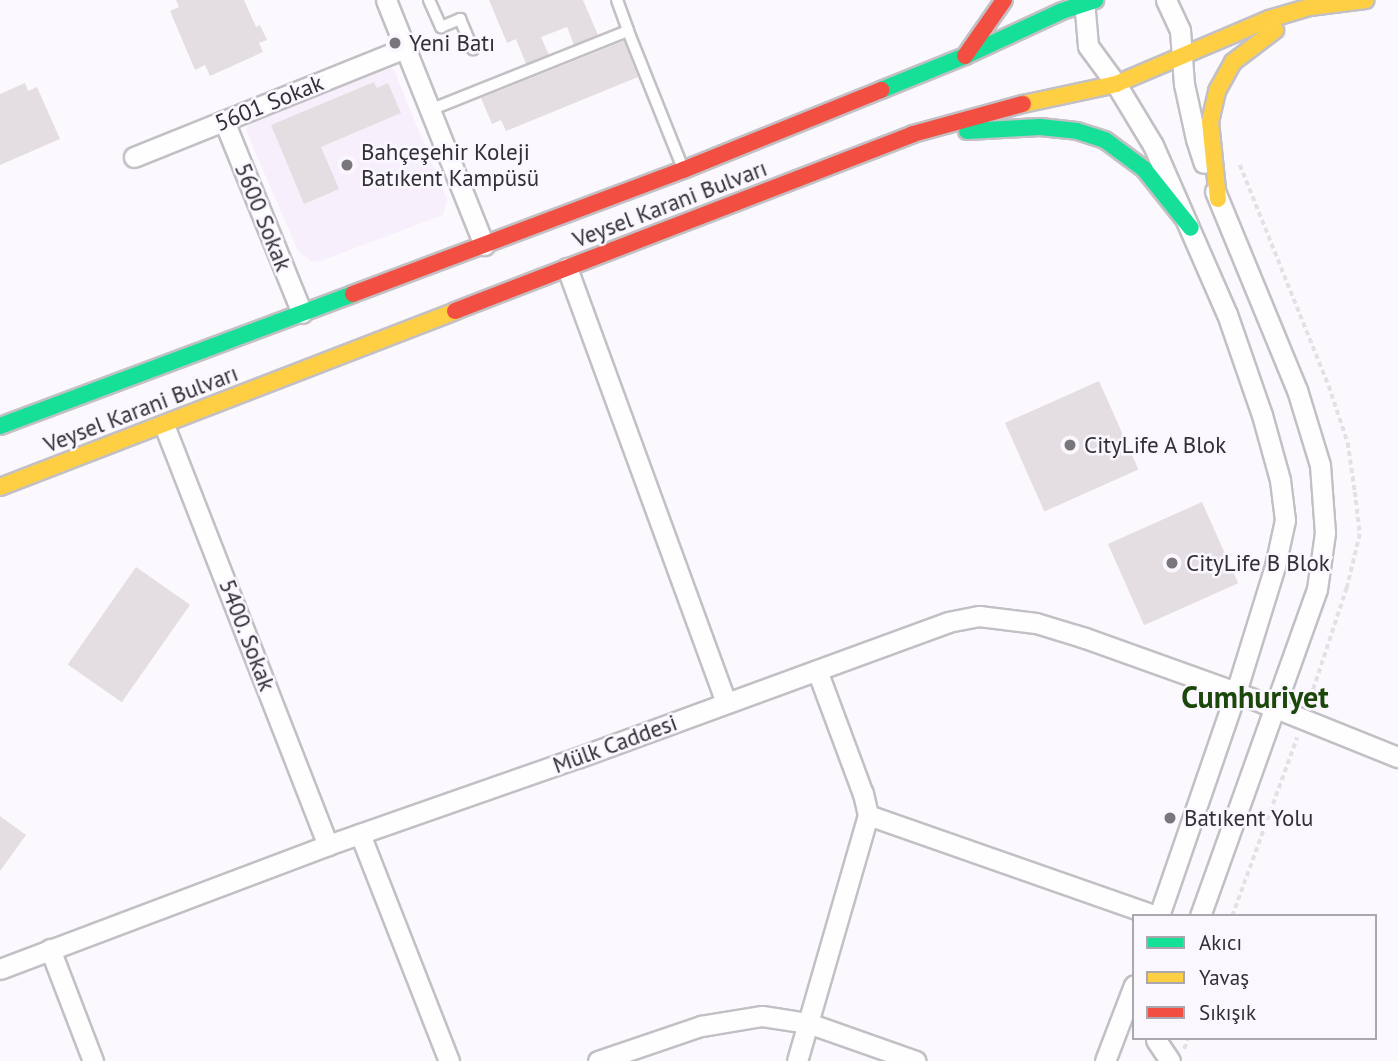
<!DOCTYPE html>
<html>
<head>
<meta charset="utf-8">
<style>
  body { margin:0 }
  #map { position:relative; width:1398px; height:1061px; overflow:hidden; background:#fbf9fd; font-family:"PT Sans",sans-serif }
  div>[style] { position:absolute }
  .built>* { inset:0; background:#f7f0fc }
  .building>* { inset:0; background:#e4dee2; transform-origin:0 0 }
  .path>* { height:3.5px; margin-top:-1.75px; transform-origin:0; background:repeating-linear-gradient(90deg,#e2e1e3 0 5px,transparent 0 8.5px) }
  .roads { filter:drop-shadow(2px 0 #c3c0c5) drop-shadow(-2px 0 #c3c0c5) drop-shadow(0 2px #c3c0c5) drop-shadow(0 -2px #c3c0c5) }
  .lane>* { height:10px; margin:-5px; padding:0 5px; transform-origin:5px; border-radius:5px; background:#fefeff }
  .street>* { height:19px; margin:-9.5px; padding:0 9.5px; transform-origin:9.5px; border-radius:9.5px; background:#fefeff }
  .fast>* { height:16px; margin:-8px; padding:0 8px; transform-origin:8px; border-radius:8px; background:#16e098 }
  .slow>* { height:16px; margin:-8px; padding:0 8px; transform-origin:8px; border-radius:8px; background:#ffcf43 }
  .jam>* { height:16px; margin:-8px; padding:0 8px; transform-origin:8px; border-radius:8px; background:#f24e42 }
  .dots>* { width:19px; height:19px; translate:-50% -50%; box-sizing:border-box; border:4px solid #fbf7ff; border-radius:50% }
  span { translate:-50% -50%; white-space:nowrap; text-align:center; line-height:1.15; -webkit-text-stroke:5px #fbf7ff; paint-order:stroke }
  .poi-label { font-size:23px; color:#332f36 }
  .left { translate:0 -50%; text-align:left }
  .street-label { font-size:23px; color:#332f36 }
  .district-label { font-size:30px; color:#1c470b; font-weight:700 }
  .legend { position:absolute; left:1132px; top:914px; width:245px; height:126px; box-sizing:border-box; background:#fbf7ff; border:2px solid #aba7af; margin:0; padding:9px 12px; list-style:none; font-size:21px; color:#332f36 }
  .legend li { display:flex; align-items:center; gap:14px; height:35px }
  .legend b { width:35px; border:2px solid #aba7af }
</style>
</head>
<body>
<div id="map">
  <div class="built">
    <div style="clip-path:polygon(385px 62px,394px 70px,447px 200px,443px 215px,318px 262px,311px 261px,298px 251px,246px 131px,251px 117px)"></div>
  </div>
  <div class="building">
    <div style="clip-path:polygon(176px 0,244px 0,256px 27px,260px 25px,267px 40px,259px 43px,263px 52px,210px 76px,205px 65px,195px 70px,170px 11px,179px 7px)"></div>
    <div style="clip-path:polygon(489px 0,583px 0,598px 35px,574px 45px,567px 27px,541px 37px,549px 55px,526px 64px,516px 39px,507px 43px)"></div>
    <div style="clip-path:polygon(624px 41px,638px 77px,506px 131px,501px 120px,492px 124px,481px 98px)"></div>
    <div style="clip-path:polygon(374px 82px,377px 88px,388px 83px,401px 113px,321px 147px,339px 189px,304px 204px,271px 125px)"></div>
    <div style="clip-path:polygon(25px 83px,28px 91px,37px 87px,60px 139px,0 165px,0 94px)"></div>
    <div style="left:1099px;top:381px;width:97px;height:103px;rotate:66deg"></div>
    <div style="left:1202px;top:502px;width:89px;height:103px;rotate:66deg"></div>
    <div style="left:136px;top:567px;width:66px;height:119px;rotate:35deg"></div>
    <div style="clip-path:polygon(0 816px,26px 835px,0 871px)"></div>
  </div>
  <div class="path">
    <div style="left:1240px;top:165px;width:238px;rotate:68.1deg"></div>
    <div style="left:1329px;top:386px;width:60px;rotate:71.6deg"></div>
    <div style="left:1348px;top:443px;width:49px;rotate:81.9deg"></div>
    <div style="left:1355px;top:492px;width:42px;rotate:83.2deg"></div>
    <div style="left:1360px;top:534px;width:56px;rotate:103.5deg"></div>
    <div style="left:1347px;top:588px;width:121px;rotate:108.3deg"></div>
    <div style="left:1232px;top:916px;width:190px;rotate:-70deg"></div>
    <div style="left:1184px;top:1049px;width:12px;rotate:-70deg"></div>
  </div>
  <div class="roads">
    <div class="lane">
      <div style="left:429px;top:0;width:30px;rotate:66deg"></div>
      <div style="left:441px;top:27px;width:21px;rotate:-23deg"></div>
      <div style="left:460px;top:19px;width:33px;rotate:67deg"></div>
      <div style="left:617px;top:0;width:33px;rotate:70deg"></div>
      <div style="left:430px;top:110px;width:213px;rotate:-21.8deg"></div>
      <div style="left:628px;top:31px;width:145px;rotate:68.2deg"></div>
    </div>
    <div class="street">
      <div style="left:386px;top:0;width:264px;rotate:68.2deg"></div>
      <div style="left:1084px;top:0;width:46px;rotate:85deg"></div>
      <div style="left:1088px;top:46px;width:47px;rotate:53.6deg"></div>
      <div style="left:1116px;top:84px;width:71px;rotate:58.8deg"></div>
      <div style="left:1153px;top:145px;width:184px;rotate:66.4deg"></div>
      <div style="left:1227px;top:314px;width:107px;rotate:70.9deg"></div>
      <div style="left:1262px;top:415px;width:67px;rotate:74.5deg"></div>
      <div style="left:1280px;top:480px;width:40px;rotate:82.9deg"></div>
      <div style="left:1285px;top:520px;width:47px;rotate:102.3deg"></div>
      <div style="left:1275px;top:566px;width:132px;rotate:107.2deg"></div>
      <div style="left:1236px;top:692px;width:237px;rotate:109deg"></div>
      <div style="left:1166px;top:0;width:33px;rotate:65deg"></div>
      <div style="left:1180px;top:30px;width:54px;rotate:85.8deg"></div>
      <div style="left:1184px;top:84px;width:56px;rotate:77.7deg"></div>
      <div style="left:1196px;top:139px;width:25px;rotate:72deg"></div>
      <div style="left:224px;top:121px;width:207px;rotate:67.9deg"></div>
      <div style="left:134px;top:157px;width:292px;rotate:-21.9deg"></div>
      <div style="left:567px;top:268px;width:463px;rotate:69.9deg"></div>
      <div style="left:164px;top:425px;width:451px;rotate:68.7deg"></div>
      <div style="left:868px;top:815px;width:305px;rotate:19.3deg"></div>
      <div style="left:360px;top:834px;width:244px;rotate:68.6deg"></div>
      <div style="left:1200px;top:916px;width:347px;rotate:-70.3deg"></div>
      <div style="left:1317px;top:589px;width:57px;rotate:-81.9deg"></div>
      <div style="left:1325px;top:533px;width:68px;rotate:-94.2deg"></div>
      <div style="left:1320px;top:465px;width:78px;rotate:-107deg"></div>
      <div style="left:1297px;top:390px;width:215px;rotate:-112.4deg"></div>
      <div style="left:50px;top:949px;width:120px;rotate:69deg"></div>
      <div style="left:0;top:969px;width:351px;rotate:-20.7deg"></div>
      <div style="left:328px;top:845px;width:264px;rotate:-19.3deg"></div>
      <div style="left:577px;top:758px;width:395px;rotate:-20.1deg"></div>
      <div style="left:948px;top:622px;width:32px;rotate:-11deg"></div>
      <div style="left:979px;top:616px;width:57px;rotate:7deg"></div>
      <div style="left:1036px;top:623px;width:51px;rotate:17deg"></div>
      <div style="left:1085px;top:638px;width:160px;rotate:19.7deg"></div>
      <div style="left:1236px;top:692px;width:175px;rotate:21.9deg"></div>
      <div style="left:1156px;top:1040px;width:25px;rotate:56deg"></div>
      <div style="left:598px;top:1061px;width:109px;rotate:-18.8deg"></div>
      <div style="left:701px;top:1026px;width:62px;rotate:-9.3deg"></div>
      <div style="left:762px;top:1016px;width:47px;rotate:8.7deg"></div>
      <div style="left:808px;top:1023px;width:114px;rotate:19.4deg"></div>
      <div style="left:797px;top:1061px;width:256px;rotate:-73.9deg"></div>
      <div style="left:868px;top:815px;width:22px;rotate:-103deg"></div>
      <div style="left:863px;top:794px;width:132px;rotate:-110.4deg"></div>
      <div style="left:1105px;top:1061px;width:81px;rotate:-69.1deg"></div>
    </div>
    <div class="fast">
      <div style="left:881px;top:90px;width:91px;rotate:-22deg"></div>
      <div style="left:965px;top:56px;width:107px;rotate:-24.9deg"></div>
      <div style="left:1062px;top:11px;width:35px;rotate:-18deg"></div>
      <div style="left:967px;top:131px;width:73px;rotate:-3.1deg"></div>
      <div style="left:1040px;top:127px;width:37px;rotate:6deg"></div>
      <div style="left:1077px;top:131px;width:29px;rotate:18deg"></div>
      <div style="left:1105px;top:140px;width:49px;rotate:36.6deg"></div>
      <div style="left:1144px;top:169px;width:75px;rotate:51.5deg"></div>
      <div style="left:0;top:426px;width:377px;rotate:-20.5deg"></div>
    </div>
    <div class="slow">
      <div style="left:1023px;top:104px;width:95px;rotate:-12.1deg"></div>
      <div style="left:1116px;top:84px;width:166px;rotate:-23deg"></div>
      <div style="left:1269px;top:19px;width:43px;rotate:-16.3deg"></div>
      <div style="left:1310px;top:7px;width:56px;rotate:-7.1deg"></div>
      <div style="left:1218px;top:199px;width:77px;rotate:-95.9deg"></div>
      <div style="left:1210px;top:122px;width:32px;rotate:-77deg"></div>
      <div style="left:1217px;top:91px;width:33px;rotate:-61deg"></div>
      <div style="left:1233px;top:62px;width:53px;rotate:-37.3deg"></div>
      <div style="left:0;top:487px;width:488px;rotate:-21.1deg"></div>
    </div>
    <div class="jam">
      <div style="left:965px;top:56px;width:68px;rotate:-55.1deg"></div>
      <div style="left:353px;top:294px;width:353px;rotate:-20.6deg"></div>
      <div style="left:683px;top:170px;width:214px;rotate:-22deg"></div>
      <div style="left:455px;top:311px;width:491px;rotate:-21.1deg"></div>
      <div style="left:913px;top:134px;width:114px;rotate:-15.3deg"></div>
    </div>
  </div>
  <div class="dots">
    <div style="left:395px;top:43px;background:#79767c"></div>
    <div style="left:347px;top:165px;background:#79767c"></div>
    <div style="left:1070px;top:445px;background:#79767c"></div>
    <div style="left:1172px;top:563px;background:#79767c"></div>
    <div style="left:1170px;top:818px;background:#79767c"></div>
  </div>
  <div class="poi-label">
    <span class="left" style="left:409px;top:43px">Yeni Batı</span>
    <span class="left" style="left:361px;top:165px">Bahçeşehir Koleji<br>Batıkent Kampüsü</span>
    <span class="left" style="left:1084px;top:445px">CityLife A Blok</span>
    <span class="left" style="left:1186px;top:563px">CityLife B Blok</span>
    <span class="left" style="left:1184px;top:818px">Batıkent Yolu</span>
  </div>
  <div class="street-label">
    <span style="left:269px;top:103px;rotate:-22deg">5601 Sokak</span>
    <span style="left:670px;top:204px;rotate:-21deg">Veysel Karani Bulvarı</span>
    <span style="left:263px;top:217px;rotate:68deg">5600 Sokak</span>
    <span style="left:141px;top:409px;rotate:-21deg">Veysel Karani Bulvarı</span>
    <span style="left:247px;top:635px;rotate:69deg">5400. Sokak</span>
    <span style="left:615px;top:744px;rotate:-20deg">Mülk Caddesi</span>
  </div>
  <div class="district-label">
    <span style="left:1255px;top:697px">Cumhuriyet</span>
  </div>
  <ul class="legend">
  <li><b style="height:9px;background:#16e098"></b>Akıcı</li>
  <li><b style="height:9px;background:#ffcf43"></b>Yavaş</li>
  <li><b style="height:9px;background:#f24e42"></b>Sıkışık</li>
  </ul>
</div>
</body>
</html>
